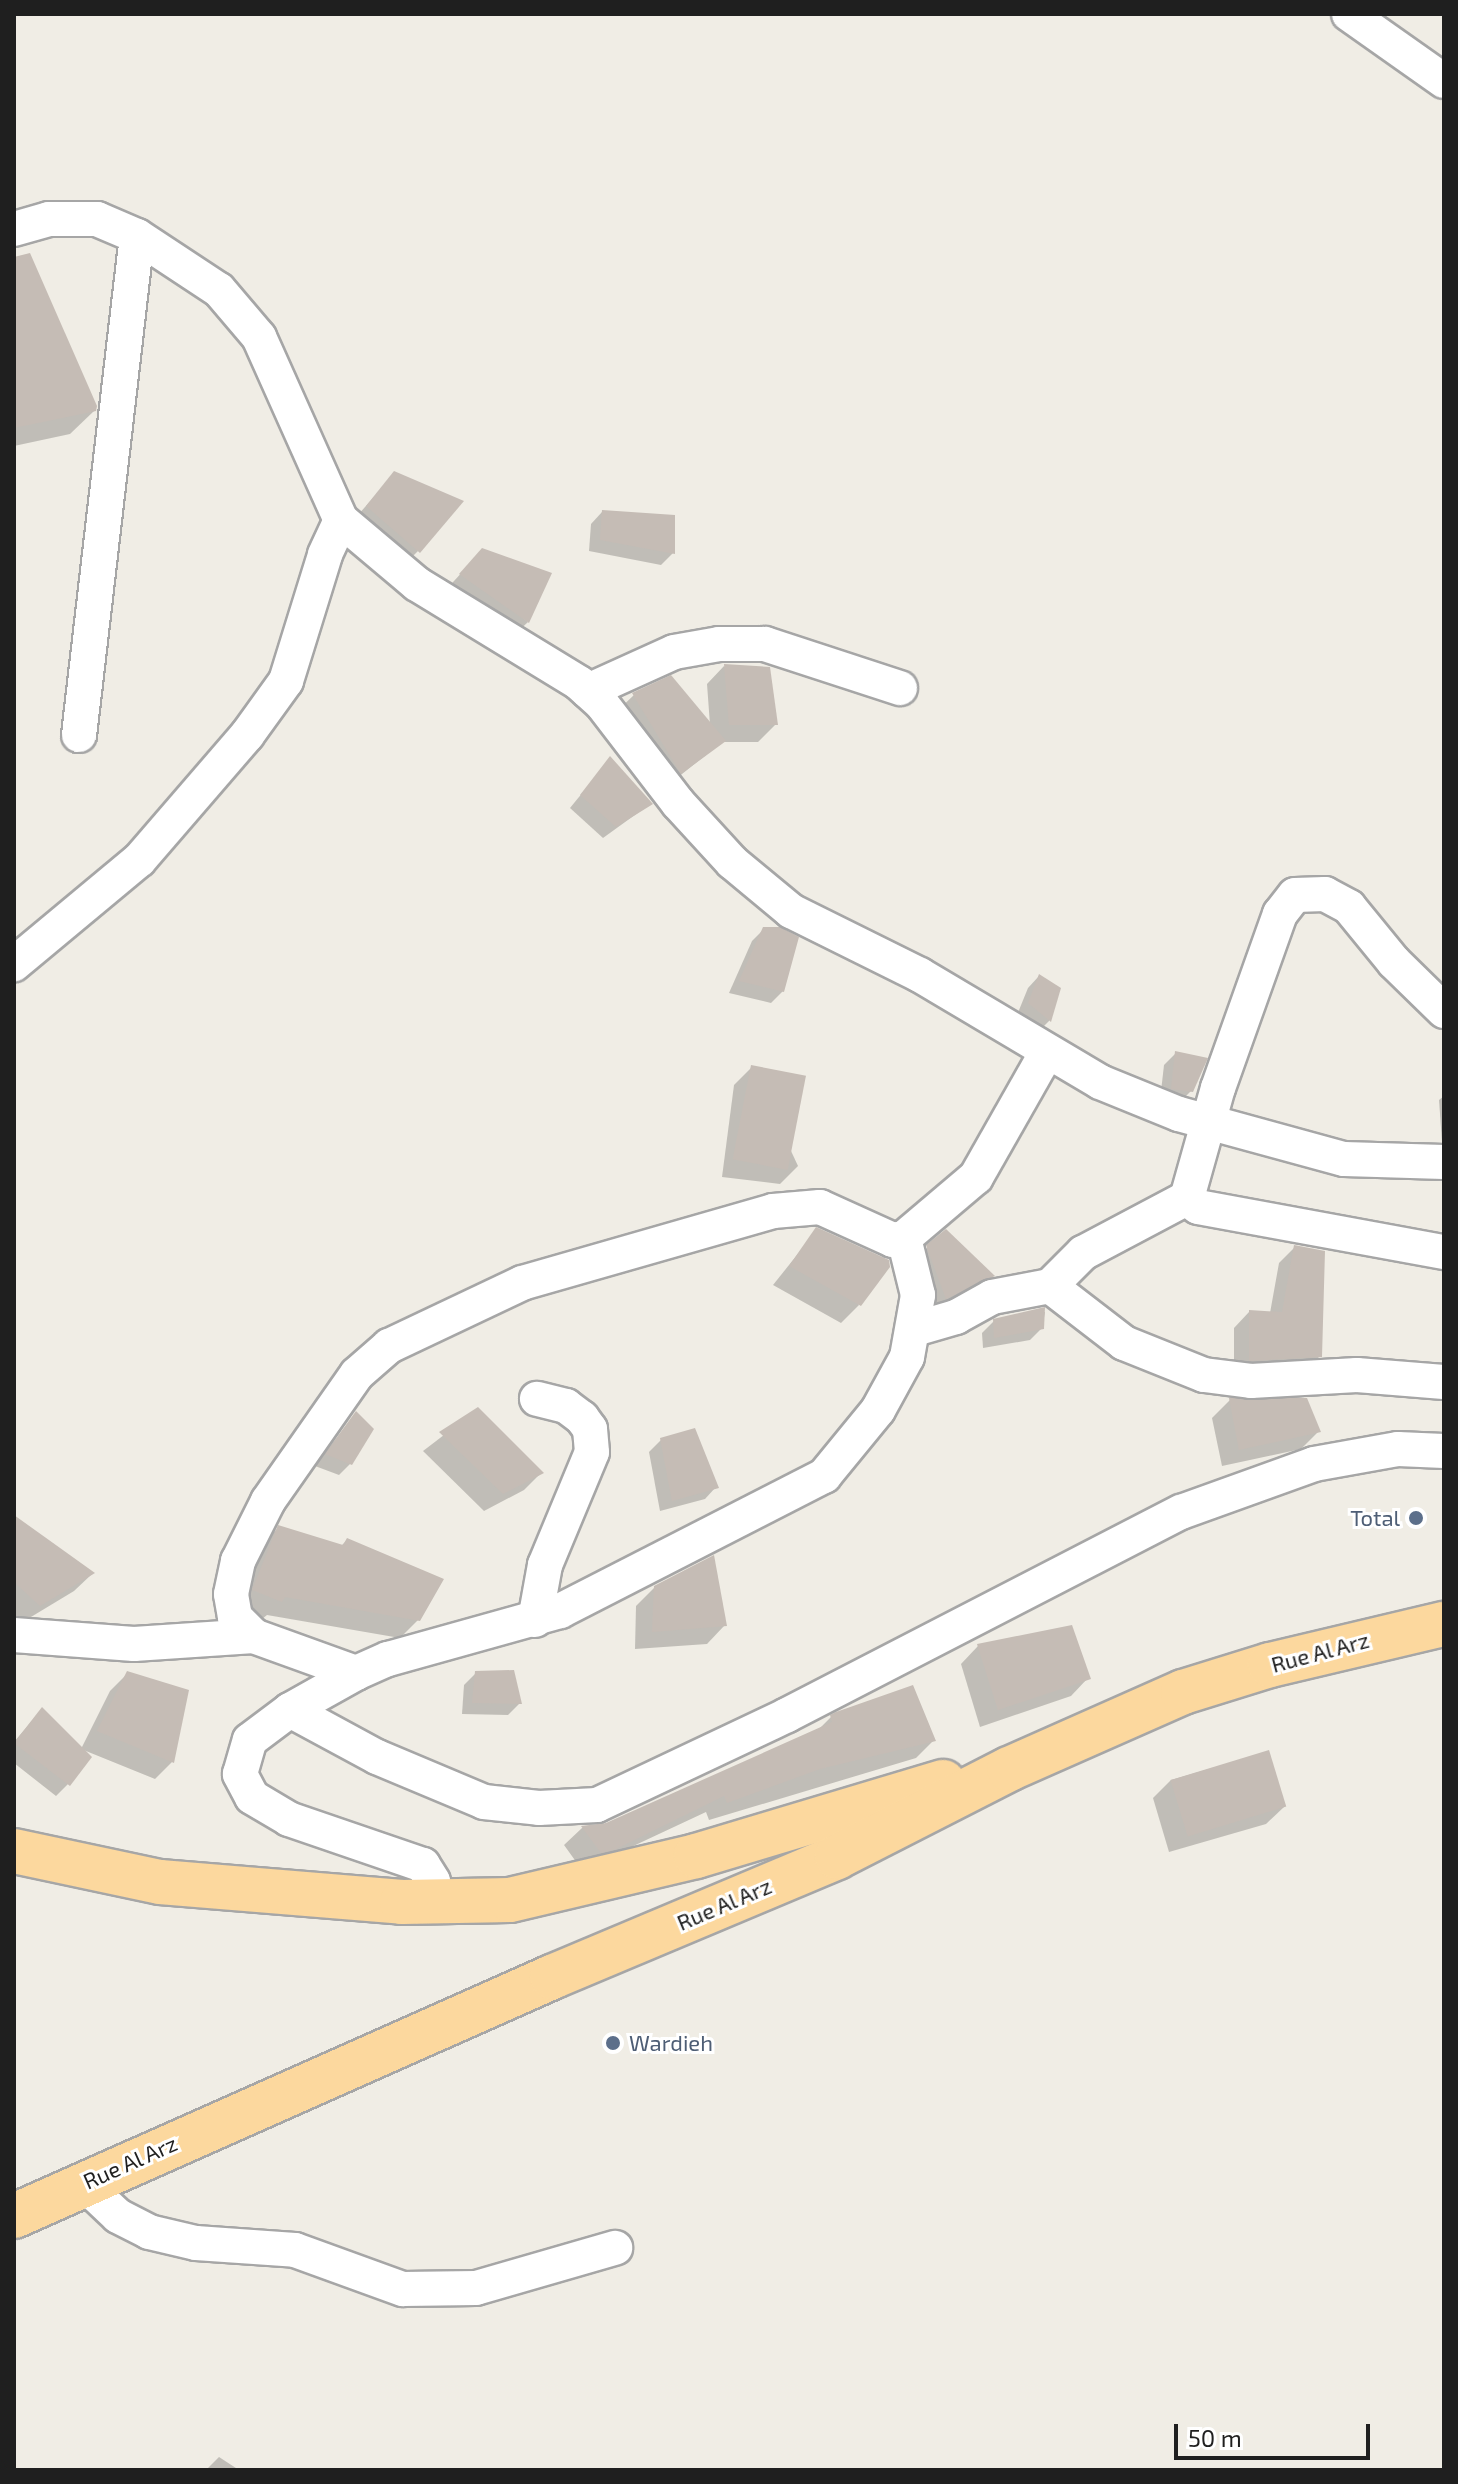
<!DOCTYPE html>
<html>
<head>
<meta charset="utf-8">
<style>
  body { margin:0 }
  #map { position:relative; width:1458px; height:2484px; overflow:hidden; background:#f0ede5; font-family:"Exo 2",sans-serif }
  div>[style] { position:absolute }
  .shadow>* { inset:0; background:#0003 }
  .building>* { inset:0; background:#c5bcb5; transform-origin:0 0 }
  .roads { filter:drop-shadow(2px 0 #a6a6a6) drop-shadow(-2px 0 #a6a6a6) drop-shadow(0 2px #a6a6a6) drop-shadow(0 -2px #a6a6a6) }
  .minor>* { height:34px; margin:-17px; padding:0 17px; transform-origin:17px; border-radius:17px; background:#fff }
  .major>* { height:44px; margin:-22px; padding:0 22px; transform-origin:22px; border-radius:22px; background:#fcd89e }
  .dots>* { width:22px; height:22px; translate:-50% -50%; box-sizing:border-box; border:4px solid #fff; border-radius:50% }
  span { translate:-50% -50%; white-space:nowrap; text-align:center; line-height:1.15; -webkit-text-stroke:6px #fff; paint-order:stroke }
  .service-label { font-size:22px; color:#4e5e75 }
  .right { translate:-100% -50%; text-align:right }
  .left { translate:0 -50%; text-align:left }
  .street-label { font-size:22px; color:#1f1f1f }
  .frame { position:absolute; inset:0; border:16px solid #1f1f1f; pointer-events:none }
  .scale { position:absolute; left:1174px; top:2424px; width:196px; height:36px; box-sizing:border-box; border:4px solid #1f1f1f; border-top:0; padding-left:10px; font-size:24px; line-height:28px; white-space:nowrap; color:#1f1f1f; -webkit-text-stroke:6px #fff; paint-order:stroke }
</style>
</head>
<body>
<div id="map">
  <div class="shadow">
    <div style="clip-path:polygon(14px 259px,94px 411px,70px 434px,14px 446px)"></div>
    <div style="clip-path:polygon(395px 473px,418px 551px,400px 569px,350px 524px)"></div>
    <div style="clip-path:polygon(602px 512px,673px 553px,661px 565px,589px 551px,591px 524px)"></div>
    <div style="clip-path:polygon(465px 569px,528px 622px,510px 639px,443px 593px)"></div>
    <div style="clip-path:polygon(724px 666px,776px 724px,758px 742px,722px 742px,662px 790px,616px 712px,634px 695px,710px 725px,707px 684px)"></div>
    <div style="clip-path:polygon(610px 759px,650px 804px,603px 838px,570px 808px)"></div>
    <div style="clip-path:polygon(764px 929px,783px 991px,771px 1003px,729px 993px,752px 941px)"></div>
    <div style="clip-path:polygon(1039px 976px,1059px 989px,1049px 1021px,1038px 1032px,1017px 1015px,1028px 988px)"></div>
    <div style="clip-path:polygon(1176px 1053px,1191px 1091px,1179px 1103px,1160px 1100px,1164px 1065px)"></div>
    <div style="clip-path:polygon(752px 1067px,798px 1166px,780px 1184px,722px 1177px,734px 1085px)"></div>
    <div style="clip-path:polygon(1444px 1096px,1444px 1156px,1443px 1156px,1439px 1100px)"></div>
    <div style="clip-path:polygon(817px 1230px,859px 1305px,841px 1323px,773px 1285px)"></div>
    <div style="clip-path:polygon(928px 1247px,992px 1276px,981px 1287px,934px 1309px,916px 1259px)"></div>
    <div style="clip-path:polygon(1295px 1247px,1320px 1356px,1304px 1372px,1234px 1375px,1234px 1328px,1249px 1312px,1270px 1313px,1279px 1263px)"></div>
    <div style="clip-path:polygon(1045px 1312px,1042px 1328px,1030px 1340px,983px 1348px,982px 1333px,994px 1321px)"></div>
    <div style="clip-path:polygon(1230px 1400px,1319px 1431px,1301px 1449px,1222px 1466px,1212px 1418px)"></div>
    <div style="clip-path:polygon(478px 1409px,541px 1473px,524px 1490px,484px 1511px,423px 1451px)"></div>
    <div style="clip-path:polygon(356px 1413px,350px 1464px,339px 1475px,315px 1466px)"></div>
    <div style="clip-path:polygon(661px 1440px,716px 1487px,705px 1499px,660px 1511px,649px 1452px)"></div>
    <div style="clip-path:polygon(279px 1527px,341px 1546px,347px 1540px,418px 1620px,400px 1638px,267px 1615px,262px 1619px,236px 1608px,261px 1545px)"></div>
    <div style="clip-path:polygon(14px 1532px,92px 1574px,74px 1591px,21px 1623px,14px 1616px)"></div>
    <div style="clip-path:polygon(655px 1587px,724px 1626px,707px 1644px,635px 1649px,636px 1606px)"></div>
    <div style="clip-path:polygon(978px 1646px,1088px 1678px,1071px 1696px,980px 1727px,961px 1664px)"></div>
    <div style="clip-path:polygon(128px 1673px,172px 1762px,155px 1779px,81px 1749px,68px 1784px,56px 1796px,14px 1763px,14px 1742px,42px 1709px,81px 1749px,110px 1691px)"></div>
    <div style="clip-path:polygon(476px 1673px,520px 1703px,508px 1715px,462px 1714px,464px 1685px)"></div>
    <div style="clip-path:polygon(831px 1717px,934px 1740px,916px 1758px,709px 1820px,706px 1812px,582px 1870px,564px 1845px,582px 1828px,606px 1825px,818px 1730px)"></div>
    <div style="clip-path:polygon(1268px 1752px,1284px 1807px,1266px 1824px,1169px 1852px,1153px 1798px,1171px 1780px)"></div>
    <div style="clip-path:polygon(219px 2457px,239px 2470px,206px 2470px)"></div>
  </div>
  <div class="building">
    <div style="clip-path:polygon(30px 253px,97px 406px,96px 411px,14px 428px,14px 257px)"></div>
    <div style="clip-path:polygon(394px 471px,464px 501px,420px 553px,366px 506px)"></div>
    <div style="clip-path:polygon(602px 510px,675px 515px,675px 554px,600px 540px)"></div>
    <div style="clip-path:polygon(482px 548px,552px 573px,529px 623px,459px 574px)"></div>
    <div style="clip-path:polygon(724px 664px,770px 667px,778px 725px,729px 725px)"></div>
    <div style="clip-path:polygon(671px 675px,726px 741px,681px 774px,632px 693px)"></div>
    <div style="clip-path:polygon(610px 756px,653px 804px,616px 827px,580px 795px)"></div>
    <div style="clip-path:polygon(763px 927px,780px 927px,799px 937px,784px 992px,739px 981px)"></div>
    <div style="clip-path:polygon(1039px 974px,1061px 988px,1051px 1022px,1028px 1003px)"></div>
    <div style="clip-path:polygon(1175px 1051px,1208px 1058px,1193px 1092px,1171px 1089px)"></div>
    <div style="left:751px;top:1065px;width:56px;height:96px;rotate:11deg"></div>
    <div style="clip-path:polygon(816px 1227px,889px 1260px,890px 1267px,861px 1306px,789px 1266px)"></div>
    <div style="clip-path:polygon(946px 1229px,995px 1276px,946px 1299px,926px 1245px)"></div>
    <div style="clip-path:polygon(1294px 1245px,1325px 1251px,1322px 1357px,1249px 1361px,1249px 1310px,1282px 1312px)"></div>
    <div style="clip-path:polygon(1045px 1307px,1044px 1329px,994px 1338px,993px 1319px)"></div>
    <div style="clip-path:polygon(1229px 1398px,1307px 1398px,1321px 1432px,1239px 1450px)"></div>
    <div style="clip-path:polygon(478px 1407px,544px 1473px,503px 1494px,439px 1432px)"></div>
    <div style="clip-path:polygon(356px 1411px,374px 1429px,352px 1465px,325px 1454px)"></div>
    <div style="clip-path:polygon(695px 1428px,719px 1488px,672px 1501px,660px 1438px)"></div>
    <div style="clip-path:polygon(14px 1515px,95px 1573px,40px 1606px,14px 1582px)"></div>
    <div style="clip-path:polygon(278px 1525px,343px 1545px,347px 1538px,444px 1579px,420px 1621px,285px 1597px,282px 1602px,252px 1590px)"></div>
    <div style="clip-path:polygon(714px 1555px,727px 1626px,652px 1632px,654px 1586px)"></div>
    <div style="clip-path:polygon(1072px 1625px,1091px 1679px,998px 1710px,977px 1644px)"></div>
    <div style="clip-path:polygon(514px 1670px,522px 1704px,472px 1703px,475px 1671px)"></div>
    <div style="clip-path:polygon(127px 1671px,189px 1690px,174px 1763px,97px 1731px)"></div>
    <div style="clip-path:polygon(913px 1685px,936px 1741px,820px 1769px,727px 1803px,724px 1796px,614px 1850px,601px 1853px,581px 1826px,606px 1823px,832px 1722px,830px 1715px,836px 1712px)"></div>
    <div style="clip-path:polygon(42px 1707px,92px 1757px,70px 1786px,14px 1743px)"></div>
    <div style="left:1269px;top:1750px;width:59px;height:103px;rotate:73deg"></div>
  </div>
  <div class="roads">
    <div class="minor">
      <div style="left:1349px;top:14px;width:116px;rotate:35.2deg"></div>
      <div style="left:14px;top:229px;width:36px;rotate:-16deg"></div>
      <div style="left:49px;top:219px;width:48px"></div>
      <div style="left:97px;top:219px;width:43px;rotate:23deg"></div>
      <div style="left:137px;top:236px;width:98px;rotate:33.4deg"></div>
      <div style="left:219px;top:290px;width:62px;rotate:49.6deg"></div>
      <div style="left:259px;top:337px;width:201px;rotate:65.9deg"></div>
      <div style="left:341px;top:520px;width:38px;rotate:115deg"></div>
      <div style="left:325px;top:555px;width:132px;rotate:107.2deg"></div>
      <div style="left:286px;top:681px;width:67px;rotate:125.8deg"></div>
      <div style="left:247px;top:735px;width:165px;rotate:130.8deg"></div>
      <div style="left:139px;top:860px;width:163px;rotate:140.2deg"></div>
      <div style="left:341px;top:520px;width:99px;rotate:40.1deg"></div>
      <div style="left:417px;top:584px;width:190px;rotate:31.4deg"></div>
      <div style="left:579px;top:683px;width:31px;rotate:42deg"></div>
      <div style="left:602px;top:704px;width:125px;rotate:52.5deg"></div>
      <div style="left:678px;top:803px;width:80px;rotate:47.5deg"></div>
      <div style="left:732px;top:862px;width:77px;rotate:39.7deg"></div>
      <div style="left:791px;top:911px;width:144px;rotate:26.4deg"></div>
      <div style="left:920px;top:975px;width:209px;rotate:30.7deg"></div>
      <div style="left:1100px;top:1082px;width:85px;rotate:22.1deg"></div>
      <div style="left:1179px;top:1114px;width:171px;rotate:15.3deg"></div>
      <div style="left:1344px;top:1159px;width:100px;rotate:1.7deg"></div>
      <div style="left:588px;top:691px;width:94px;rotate:-24.4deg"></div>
      <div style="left:674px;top:652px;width:46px;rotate:-10.1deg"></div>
      <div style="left:719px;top:644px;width:46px"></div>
      <div style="left:765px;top:644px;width:142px;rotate:18.1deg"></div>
      <div style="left:79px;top:735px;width:502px;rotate:-83.37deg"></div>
      <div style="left:1187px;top:1198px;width:114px;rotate:-74.3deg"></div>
      <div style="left:1218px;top:1088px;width:185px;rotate:-70.4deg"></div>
      <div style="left:1280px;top:914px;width:24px;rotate:-52deg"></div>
      <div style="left:1295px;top:895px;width:30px;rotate:-2deg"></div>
      <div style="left:1325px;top:894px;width:27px;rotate:28deg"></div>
      <div style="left:1349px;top:907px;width:71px;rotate:50.7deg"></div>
      <div style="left:1394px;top:962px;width:70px;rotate:44.4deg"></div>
      <div style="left:1050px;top:1286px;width:93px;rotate:37.6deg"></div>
      <div style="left:1124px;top:1343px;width:86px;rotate:21.8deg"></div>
      <div style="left:1204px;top:1375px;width:47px;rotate:7.3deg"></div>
      <div style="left:1251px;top:1381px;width:106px;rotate:-3.2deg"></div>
      <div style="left:1357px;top:1375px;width:87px;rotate:4.6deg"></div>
      <div style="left:915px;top:1329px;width:43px;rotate:-16.3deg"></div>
      <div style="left:956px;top:1317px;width:41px;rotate:-29.1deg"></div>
      <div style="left:992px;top:1297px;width:59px;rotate:-10.7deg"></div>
      <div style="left:1050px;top:1286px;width:47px;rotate:-45deg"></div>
      <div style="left:1083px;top:1253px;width:118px;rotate:-27.9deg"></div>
      <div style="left:1187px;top:1198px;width:14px;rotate:39deg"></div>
      <div style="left:1198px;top:1207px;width:250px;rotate:10.4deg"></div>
      <div style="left:535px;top:1620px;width:56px;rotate:-79.7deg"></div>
      <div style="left:545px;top:1565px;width:122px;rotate:-67.4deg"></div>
      <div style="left:592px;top:1452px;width:23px;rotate:-95deg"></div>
      <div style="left:590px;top:1429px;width:14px;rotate:-126deg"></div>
      <div style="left:582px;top:1418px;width:20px;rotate:-143deg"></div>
      <div style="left:566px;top:1406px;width:30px;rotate:-166deg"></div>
      <div style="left:14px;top:1635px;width:120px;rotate:4.3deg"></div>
      <div style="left:134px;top:1644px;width:120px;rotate:-3.8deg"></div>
      <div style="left:356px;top:1673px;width:109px;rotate:-160.1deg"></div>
      <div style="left:254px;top:1636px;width:27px;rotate:-135deg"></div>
      <div style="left:235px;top:1617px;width:23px;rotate:-100deg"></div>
      <div style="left:231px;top:1594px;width:34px;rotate:-78deg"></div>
      <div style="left:238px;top:1561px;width:67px;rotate:-63.4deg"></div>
      <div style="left:268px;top:1501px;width:155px;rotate:-55deg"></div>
      <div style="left:357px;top:1374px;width:43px;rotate:-41.2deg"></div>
      <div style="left:389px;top:1346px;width:147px;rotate:-25.3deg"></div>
      <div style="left:522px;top:1283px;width:261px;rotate:-16deg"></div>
      <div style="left:773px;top:1211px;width:47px;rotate:-4.9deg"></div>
      <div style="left:820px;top:1207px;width:80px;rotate:24.3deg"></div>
      <div style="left:893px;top:1240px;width:11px;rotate:-10deg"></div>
      <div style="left:904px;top:1238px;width:94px;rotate:-40.3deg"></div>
      <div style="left:976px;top:1177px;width:144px;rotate:-60.4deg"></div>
      <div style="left:290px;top:1710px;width:99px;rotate:28.4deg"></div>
      <div style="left:377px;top:1757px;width:116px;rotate:22.8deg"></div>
      <div style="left:484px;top:1802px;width:55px;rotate:6.2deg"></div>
      <div style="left:539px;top:1808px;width:58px;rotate:-3deg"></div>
      <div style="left:597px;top:1805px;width:210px;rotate:-25.3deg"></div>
      <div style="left:787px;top:1715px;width:443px;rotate:-27.3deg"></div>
      <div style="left:1181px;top:1512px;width:141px;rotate:-19.8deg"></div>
      <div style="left:1314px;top:1464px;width:85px;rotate:-10.1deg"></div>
      <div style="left:1398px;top:1449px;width:46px;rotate:2.5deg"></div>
      <div style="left:423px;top:1902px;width:23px;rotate:-65deg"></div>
      <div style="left:433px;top:1881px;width:19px;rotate:-122deg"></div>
      <div style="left:423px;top:1865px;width:142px;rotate:-161.1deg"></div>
      <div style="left:289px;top:1819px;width:43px;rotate:-149.3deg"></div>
      <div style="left:252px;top:1797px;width:26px;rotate:-118deg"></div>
      <div style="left:240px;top:1774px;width:35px;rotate:-74deg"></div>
      <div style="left:250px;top:1740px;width:50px;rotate:-36.9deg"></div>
      <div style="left:290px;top:1710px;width:76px;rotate:-29.3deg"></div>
      <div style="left:356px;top:1673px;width:35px;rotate:-24deg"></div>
      <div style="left:388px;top:1659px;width:179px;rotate:-15.6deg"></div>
      <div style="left:560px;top:1611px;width:297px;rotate:-27.1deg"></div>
      <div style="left:824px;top:1476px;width:85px;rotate:-50.7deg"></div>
      <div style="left:878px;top:1410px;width:60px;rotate:-61.3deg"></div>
      <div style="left:907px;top:1357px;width:63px;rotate:-79.9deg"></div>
      <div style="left:918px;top:1295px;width:59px;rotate:-103.8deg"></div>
      <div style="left:83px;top:2183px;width:48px;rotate:43.3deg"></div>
      <div style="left:118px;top:2216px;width:35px;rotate:27deg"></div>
      <div style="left:149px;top:2232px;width:48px;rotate:13.2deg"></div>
      <div style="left:196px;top:2243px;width:99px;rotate:4deg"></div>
      <div style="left:295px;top:2250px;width:115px;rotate:19.9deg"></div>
      <div style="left:403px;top:2289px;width:73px;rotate:-0.8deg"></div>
      <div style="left:476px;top:2288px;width:145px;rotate:-16.1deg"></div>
    </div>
    <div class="major">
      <div style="left:14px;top:1851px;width:149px;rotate:12deg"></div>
      <div style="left:160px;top:1882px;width:243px;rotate:4.7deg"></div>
      <div style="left:402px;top:1902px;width:108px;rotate:-1.1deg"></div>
      <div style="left:510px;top:1900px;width:191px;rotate:-13.3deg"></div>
      <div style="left:696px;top:1856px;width:258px;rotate:-16.7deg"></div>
      <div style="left:14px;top:2216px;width:589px;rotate:-23.95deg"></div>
      <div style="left:552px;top:1977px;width:309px;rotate:-22.8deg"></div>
      <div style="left:837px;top:1857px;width:193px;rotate:-27.1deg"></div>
      <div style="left:1009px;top:1769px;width:190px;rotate:-23.9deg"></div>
      <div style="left:1183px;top:1692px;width:91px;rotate:-17.2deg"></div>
      <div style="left:1270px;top:1665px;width:179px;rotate:-13.3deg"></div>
    </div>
  </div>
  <div class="dots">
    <div style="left:1416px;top:1518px;background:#5c6f8a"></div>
    <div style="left:613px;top:2043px;background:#5c6f8a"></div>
  </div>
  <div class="service-label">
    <span class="right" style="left:1400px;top:1518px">Total</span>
    <span class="left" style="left:629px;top:2043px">Wardieh</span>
  </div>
  <div class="street-label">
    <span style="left:1320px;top:1652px;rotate:-15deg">Rue Al Arz</span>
    <span style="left:724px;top:1904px;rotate:-23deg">Rue Al Arz</span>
    <span style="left:130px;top:2162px;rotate:-24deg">Rue Al Arz</span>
  </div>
  <div class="frame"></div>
  <div class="scale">50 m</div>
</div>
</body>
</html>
